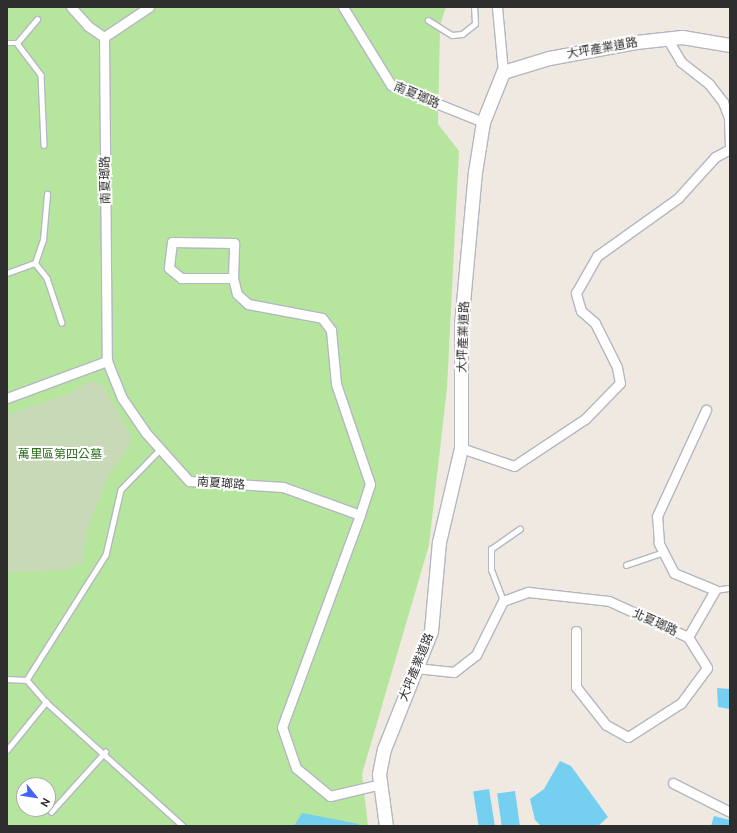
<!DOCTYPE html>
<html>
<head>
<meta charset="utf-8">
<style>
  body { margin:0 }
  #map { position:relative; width:737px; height:833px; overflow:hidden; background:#efe9e1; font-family:Ubuntu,"Noto Sans TC",sans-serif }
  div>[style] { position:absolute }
  .green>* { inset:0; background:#b6e59e }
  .cemetery>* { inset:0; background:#c8d9b8 }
  .water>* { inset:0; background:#75cff0; transform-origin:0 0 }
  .roads { filter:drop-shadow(1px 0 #b4b7c1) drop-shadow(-1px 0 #b4b7c1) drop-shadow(0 1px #b4b7c1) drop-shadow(0 -1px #b4b7c1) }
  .lane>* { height:4.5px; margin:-2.25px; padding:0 2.25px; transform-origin:2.25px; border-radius:2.25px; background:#fff }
  .street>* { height:9px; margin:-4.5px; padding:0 4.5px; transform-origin:4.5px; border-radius:4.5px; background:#fff }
  .secondary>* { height:13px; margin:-6.5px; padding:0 6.5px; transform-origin:6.5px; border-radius:6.5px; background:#fff }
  span { translate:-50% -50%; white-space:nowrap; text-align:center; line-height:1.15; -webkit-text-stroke:4px #fff; paint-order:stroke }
  .street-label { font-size:12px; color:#2e2e2e }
  .park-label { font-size:12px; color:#2c6e1b }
  .frame { position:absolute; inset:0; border:8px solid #2e2e2e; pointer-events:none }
  .north { position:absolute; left:16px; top:777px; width:40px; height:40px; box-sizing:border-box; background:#fff; border:1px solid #ababab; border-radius:50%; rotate:120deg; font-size:11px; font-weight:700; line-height:16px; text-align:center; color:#2e2e2e }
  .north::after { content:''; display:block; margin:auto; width:14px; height:18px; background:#4264fb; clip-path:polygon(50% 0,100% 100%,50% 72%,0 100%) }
</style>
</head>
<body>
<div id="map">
  <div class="green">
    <div style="clip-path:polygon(evenodd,7px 7px,446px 7px,440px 25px,438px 124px,459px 151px,447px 388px,429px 545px,362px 774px,368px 826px,7px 826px,7px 7px,24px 785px,48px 785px,48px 809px,24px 809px,24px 785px)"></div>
  </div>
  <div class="cemetery">
    <div style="clip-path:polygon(90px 381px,102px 384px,131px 436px,130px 446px,109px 475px,90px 522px,83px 553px,85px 564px,76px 563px,67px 570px,7px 573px,7px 415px,68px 394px)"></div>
  </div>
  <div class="water">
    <div style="clip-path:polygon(717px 688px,730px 689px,730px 709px,718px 707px)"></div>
    <div style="clip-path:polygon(560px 761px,571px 766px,608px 817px,598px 826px,541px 826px,535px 820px,530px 799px,544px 789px)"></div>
    <div style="left:489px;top:789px;width:37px;height:16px;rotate:81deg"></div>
    <div style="left:515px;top:791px;width:35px;height:18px;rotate:82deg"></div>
    <div style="clip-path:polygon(302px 813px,359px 824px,359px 826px,294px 826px)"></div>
    <div style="clip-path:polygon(714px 816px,730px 820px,730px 826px,711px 826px)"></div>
  </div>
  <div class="roads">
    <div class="lane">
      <div style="left:428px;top:20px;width:28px;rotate:32deg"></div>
      <div style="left:452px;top:35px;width:10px;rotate:-6deg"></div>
      <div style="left:462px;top:34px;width:16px;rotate:-38deg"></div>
      <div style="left:475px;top:24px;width:17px;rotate:-93deg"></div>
      <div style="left:7px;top:43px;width:10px"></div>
      <div style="left:17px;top:43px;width:40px;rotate:53deg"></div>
      <div style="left:41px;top:75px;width:70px;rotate:87.5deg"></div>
      <div style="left:17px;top:43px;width:31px;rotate:-50deg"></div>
      <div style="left:35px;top:263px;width:19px;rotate:51deg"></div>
      <div style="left:47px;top:278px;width:47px;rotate:71.6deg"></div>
      <div style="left:7px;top:273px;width:30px;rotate:-20deg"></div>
      <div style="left:35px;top:263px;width:24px;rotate:-71deg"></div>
      <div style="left:43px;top:240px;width:46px;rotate:-85deg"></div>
      <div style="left:161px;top:449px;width:57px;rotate:134.3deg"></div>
      <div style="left:121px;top:490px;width:67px;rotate:103deg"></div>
      <div style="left:106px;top:555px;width:148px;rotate:122.3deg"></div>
      <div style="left:27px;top:680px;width:29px;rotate:49deg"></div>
      <div style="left:46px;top:702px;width:185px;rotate:42.1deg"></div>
      <div style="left:626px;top:565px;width:40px;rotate:-18.9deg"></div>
      <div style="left:715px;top:590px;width:15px;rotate:-8deg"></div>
      <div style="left:503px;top:601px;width:33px;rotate:-111deg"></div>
      <div style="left:491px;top:570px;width:21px;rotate:-90deg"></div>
      <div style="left:491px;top:549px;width:35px;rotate:-35deg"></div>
      <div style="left:7px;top:679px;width:20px;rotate:3deg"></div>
      <div style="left:7px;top:750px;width:62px;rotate:-50.9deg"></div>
      <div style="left:51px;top:812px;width:81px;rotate:-48deg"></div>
    </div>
    <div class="street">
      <div style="left:71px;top:7px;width:25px;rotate:48deg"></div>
      <div style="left:88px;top:26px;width:19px;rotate:35deg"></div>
      <div style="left:149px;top:7px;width:54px;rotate:146.3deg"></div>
      <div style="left:104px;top:37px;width:324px;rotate:89.5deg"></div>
      <div style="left:107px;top:361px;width:40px;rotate:68deg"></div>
      <div style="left:122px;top:398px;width:42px;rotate:55.6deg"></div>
      <div style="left:146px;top:433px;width:64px;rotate:48.1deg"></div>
      <div style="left:189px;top:481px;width:94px;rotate:3.7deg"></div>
      <div style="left:283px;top:487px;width:82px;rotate:20deg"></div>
      <div style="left:360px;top:515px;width:226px;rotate:110.2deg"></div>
      <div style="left:282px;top:727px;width:43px;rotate:71.1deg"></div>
      <div style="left:296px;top:768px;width:44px;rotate:39.5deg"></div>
      <div style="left:330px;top:796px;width:52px;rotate:-13.2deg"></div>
      <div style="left:343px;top:7px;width:92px;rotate:58.4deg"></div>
      <div style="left:391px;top:85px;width:99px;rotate:21.9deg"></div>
      <div style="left:497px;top:7px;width:65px;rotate:84.7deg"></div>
      <div style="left:668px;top:40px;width:26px;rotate:59deg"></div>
      <div style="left:681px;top:62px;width:36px;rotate:38deg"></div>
      <div style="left:709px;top:84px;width:23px;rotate:52deg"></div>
      <div style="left:723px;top:102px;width:17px;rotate:69deg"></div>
      <div style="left:729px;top:118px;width:32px;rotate:88deg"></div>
      <div style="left:233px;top:278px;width:35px;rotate:-88deg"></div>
      <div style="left:234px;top:243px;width:62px;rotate:-179.1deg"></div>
      <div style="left:172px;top:242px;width:26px;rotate:97deg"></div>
      <div style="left:169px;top:268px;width:16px;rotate:40deg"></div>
      <div style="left:181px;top:278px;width:52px"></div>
      <div style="left:233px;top:278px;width:16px;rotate:76deg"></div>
      <div style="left:237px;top:294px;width:15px;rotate:42deg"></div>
      <div style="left:248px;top:304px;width:75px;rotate:10.7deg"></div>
      <div style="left:322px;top:318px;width:15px;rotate:53deg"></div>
      <div style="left:331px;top:330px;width:54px;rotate:84.7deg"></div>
      <div style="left:336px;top:384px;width:106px;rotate:71.2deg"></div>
      <div style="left:370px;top:484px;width:33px;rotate:108deg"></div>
      <div style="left:7px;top:398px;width:107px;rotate:-20.3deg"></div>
      <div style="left:461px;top:448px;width:56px;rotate:18.8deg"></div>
      <div style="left:514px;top:466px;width:85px;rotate:-33.5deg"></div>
      <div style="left:585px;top:419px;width:50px;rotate:-45.8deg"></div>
      <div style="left:620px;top:383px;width:16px;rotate:-101deg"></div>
      <div style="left:617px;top:367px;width:49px;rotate:-116.6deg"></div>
      <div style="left:595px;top:323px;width:18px;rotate:-139deg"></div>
      <div style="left:581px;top:311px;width:19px;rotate:-106deg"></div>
      <div style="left:576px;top:293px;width:43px;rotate:-60.4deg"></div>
      <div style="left:597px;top:256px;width:100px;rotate:-35.6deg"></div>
      <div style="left:678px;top:198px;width:55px;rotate:-47.9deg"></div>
      <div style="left:715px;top:157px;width:15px;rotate:-28deg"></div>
      <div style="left:688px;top:637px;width:54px;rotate:-60.1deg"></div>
      <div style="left:715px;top:590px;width:44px;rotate:-157.5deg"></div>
      <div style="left:674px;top:573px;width:34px;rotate:-117deg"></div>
      <div style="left:659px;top:543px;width:27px;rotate:-94deg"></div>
      <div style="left:657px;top:516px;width:117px;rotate:-65.2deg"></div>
      <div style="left:416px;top:668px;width:38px;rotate:6deg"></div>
      <div style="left:454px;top:672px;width:28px;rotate:-38deg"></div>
      <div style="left:476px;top:655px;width:60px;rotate:-63.4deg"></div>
      <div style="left:503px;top:601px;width:27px;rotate:-20deg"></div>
      <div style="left:528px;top:592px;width:81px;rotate:6.3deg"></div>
      <div style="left:609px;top:601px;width:87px;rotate:24.5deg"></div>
      <div style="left:688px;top:637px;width:36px;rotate:58deg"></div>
      <div style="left:707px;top:668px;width:44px;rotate:126.6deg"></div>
      <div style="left:681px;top:703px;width:63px;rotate:147.3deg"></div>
      <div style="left:628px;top:737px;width:25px;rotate:-151deg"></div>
      <div style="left:606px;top:725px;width:48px;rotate:-128.3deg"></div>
      <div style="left:576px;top:687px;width:56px;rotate:-90deg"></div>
      <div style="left:673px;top:783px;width:64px;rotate:27deg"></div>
    </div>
    <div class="secondary">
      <div style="left:386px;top:826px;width:52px;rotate:-97.7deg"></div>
      <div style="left:379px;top:774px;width:25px;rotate:-79deg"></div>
      <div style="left:384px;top:749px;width:127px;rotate:-68.3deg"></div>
      <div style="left:431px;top:631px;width:89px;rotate:-84.9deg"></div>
      <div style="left:439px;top:542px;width:97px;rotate:-76.8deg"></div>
      <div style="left:461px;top:448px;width:123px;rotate:-90deg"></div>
      <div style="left:461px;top:325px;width:154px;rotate:-84.8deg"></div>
      <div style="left:475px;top:172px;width:51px;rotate:-80.9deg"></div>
      <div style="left:483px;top:122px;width:54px;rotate:-68.2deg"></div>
      <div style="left:503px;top:72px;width:48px;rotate:-16.9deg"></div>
      <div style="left:549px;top:58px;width:88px;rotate:-10.4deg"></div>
      <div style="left:636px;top:42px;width:46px;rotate:-6.2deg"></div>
      <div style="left:682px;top:37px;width:49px;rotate:9.5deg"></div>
    </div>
  </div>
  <div class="street-label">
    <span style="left:602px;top:48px;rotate:-10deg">大坪產業道路</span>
    <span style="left:417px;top:95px;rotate:23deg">南夏瑯路</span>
    <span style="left:105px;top:180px;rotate:-91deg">南夏瑯路</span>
    <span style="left:463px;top:337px;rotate:-88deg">大坪產業道路</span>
    <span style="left:221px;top:483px;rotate:4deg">南夏瑯路</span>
    <span style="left:655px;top:622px;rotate:24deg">北夏瑯路</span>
    <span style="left:416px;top:667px;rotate:-68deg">大坪產業道路</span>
  </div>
  <div class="park-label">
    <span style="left:60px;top:454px">萬里區第四公墓</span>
  </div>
  <div class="frame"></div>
  <div class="north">N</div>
</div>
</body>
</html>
